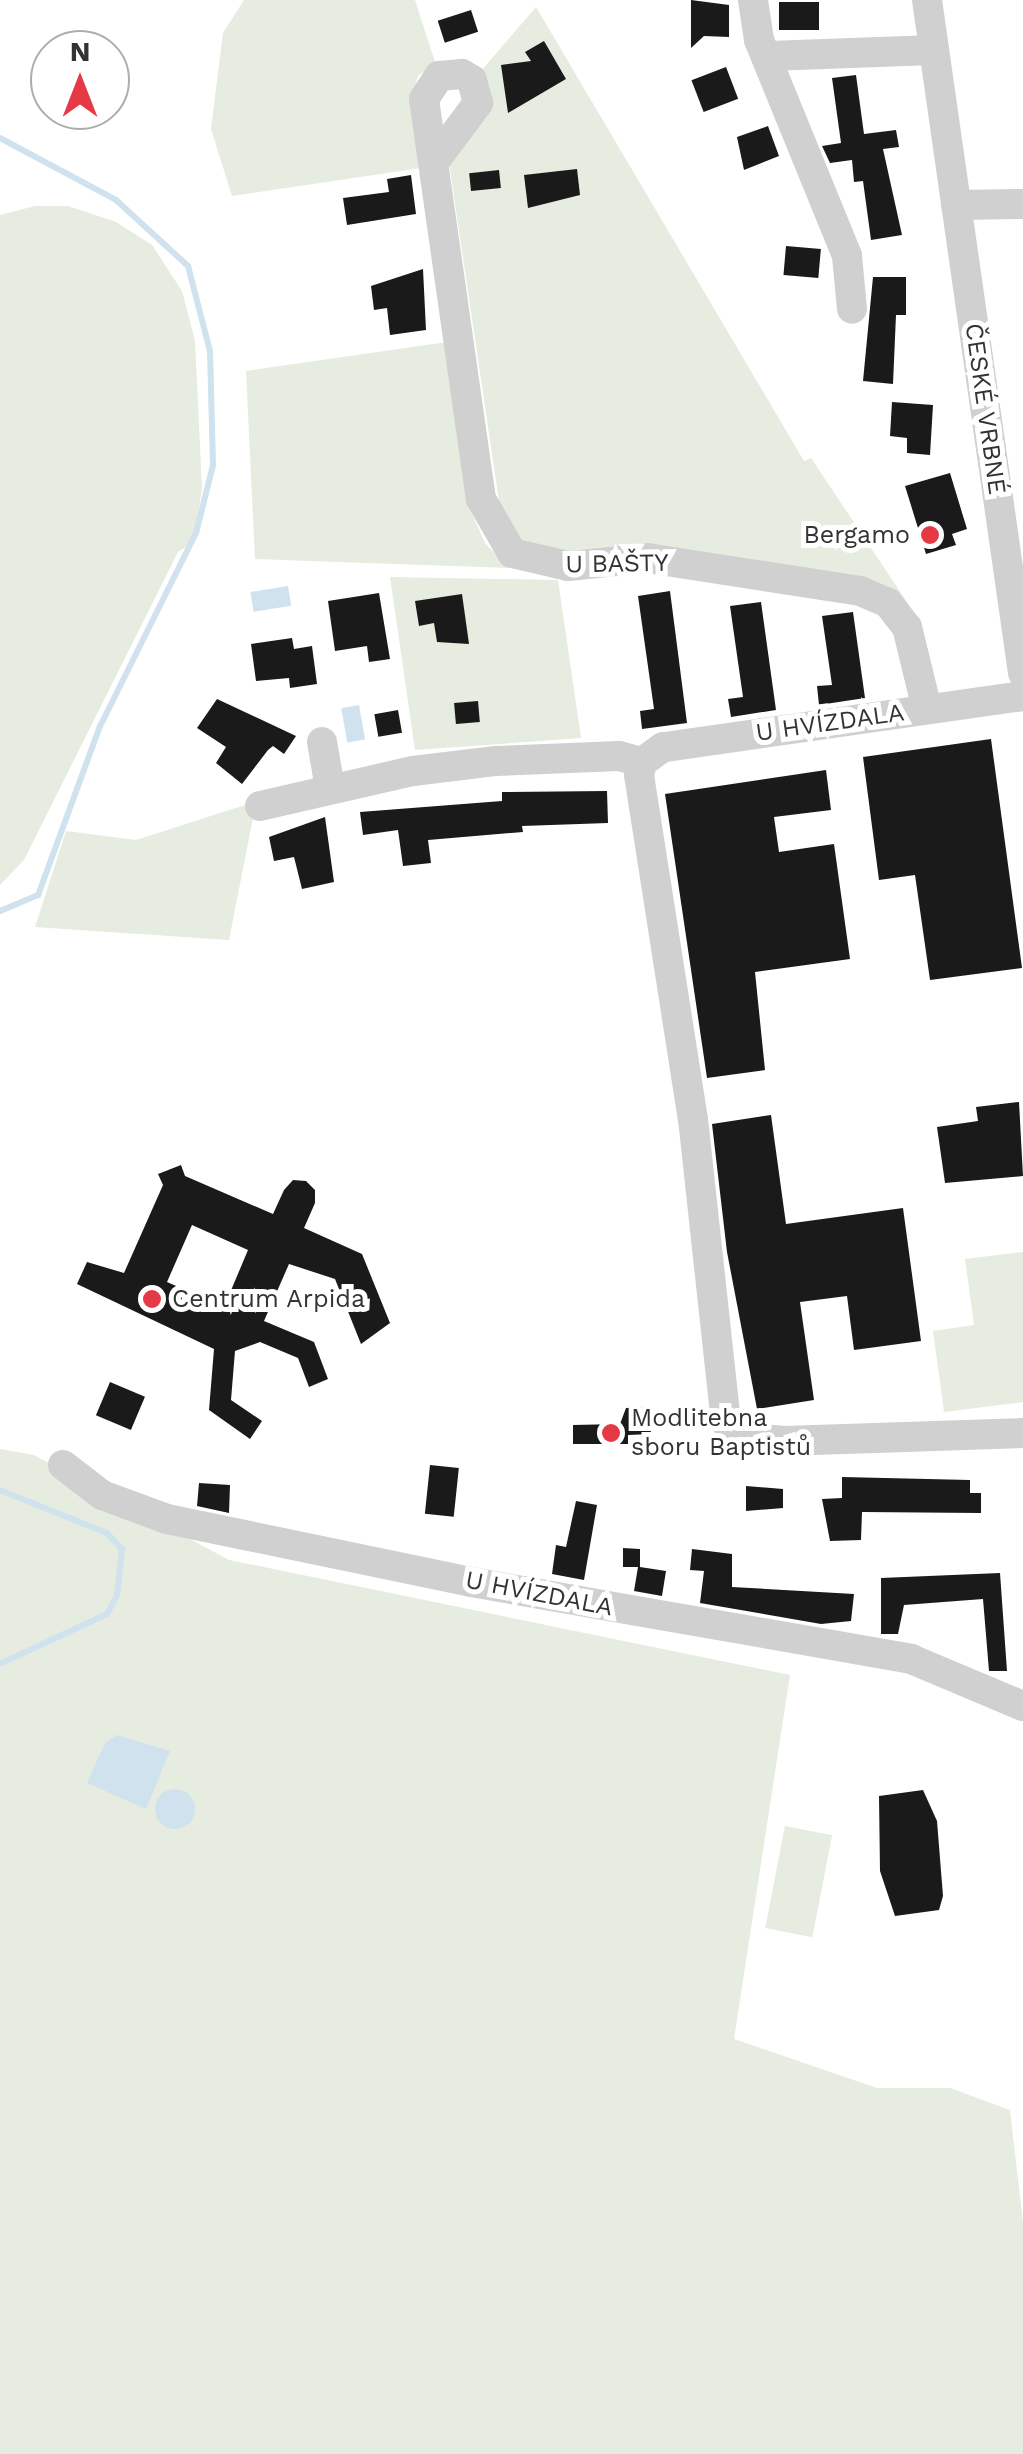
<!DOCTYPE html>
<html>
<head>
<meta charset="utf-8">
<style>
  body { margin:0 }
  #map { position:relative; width:1023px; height:2454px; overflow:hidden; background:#fff; font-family:"Work Sans",sans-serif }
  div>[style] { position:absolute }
  .green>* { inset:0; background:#e6ecdf; transform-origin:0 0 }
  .water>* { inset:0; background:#cfe2ee; transform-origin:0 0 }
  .round { border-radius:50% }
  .stream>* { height:6px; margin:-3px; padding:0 3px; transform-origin:3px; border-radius:3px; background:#cfe2ee }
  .building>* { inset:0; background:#1a1a1a; transform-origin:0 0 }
  .minor>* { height:30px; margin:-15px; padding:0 15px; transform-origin:15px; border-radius:15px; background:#d0d0d0 }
  .dots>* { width:28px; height:28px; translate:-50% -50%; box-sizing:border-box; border:5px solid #fff; border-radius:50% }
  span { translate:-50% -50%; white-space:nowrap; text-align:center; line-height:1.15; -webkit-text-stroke:10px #fff; paint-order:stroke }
  .street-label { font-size:25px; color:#333 }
  .poi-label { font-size:25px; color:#333 }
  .right { translate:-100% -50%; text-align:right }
  .left { translate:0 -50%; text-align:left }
  .north { position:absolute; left:30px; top:30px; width:100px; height:100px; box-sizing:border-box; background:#fff; border:2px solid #adadad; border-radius:50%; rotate:0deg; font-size:28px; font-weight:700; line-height:40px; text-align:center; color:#333 }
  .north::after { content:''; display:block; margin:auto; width:35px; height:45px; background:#e63946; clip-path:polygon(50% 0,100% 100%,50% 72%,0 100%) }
</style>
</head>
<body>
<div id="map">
  <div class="green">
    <div style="clip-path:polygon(244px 0,415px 0,435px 62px,418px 76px,411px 99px,421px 168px,232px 196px,211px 129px,223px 33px)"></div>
    <div style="clip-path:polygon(536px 7px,804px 461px,811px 458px,913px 611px,862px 578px,631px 544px,554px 552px,523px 543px,501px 515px,449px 163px,480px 72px)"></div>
    <div style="clip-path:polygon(35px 206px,68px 206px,116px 222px,152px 245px,182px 291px,195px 341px,202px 488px,194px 542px,178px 552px,24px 860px,0 885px,0 215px)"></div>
    <div style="clip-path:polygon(447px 342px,473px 516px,485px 543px,509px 568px,255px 559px,246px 371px)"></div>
    <div style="clip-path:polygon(390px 577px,558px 580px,581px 738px,415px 750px)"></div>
    <div style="clip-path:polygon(248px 804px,253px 818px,229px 940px,35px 927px,66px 831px,136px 840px)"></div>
    <div style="clip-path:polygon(1023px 1252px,1023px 1402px,944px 1412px,933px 1331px,974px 1325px,965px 1259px)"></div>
    <div style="clip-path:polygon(0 1449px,34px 1455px,229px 1560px,790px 1675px,734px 2039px,877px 2088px,950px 2088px,1010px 2110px,1023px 2222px,1023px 2454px,0 2454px)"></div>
    <div style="left:785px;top:1826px;width:48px;height:104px;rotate:11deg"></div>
  </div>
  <div class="water">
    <div style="left:288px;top:586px;width:20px;height:38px;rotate:81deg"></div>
    <div style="left:359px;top:705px;width:35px;height:18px;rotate:80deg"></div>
    <div style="clip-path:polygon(117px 1735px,170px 1751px,146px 1809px,87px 1783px,105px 1743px)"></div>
    <div class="round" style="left:155px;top:1789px;width:40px;height:40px"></div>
  </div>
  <div class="stream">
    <div style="left:0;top:138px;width:132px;rotate:28.1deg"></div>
    <div style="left:116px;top:200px;width:98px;rotate:42.5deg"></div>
    <div style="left:188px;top:266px;width:88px;rotate:75.5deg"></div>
    <div style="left:210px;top:351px;width:114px;rotate:88.5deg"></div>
    <div style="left:213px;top:465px;width:70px;rotate:104deg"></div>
    <div style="left:196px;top:533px;width:216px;rotate:116.4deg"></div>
    <div style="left:100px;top:726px;width:180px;rotate:110.1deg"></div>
    <div style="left:38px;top:895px;width:41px;rotate:157.2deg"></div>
    <div style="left:0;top:1490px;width:115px;rotate:21.9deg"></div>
    <div style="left:107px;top:1533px;width:22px;rotate:47deg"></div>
    <div style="left:122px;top:1549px;width:46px;rotate:96.2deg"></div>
    <div style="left:117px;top:1595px;width:21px;rotate:118deg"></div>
    <div style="left:107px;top:1614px;width:118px;rotate:155deg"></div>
  </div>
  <div class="building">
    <div style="clip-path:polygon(691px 0,729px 5px,729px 37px,704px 36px,691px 48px)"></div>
    <div style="left:779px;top:2px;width:40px;height:28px"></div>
    <div style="left:471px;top:10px;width:23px;height:35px;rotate:72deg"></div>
    <div style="clip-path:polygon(544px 41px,566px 79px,508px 113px,501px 65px,531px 61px,525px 52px)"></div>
    <div style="left:726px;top:67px;width:34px;height:37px;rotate:69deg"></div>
    <div style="clip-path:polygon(856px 75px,864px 134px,896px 130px,899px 147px,883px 149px,902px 235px,871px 240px,863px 181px,854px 182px,852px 160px,830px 163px,822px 146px,841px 143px,832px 78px)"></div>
    <div style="clip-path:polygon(768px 126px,779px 156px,744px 170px,737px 137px)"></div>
    <div style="clip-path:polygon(577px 169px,580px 195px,528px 208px,524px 175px)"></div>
    <div style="left:499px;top:170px;width:18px;height:30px;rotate:84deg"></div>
    <div style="clip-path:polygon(411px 175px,416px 214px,347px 225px,343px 198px,389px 192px,387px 179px)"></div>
    <div style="left:786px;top:246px;width:35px;height:29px;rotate:5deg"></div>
    <div style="clip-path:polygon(423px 269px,426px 330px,390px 335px,387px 308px,374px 310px,371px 286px)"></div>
    <div style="clip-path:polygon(873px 277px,906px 277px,906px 315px,896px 315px,893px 384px,863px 381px)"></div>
    <div style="clip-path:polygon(892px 402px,933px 405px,930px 455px,907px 453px,907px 438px,890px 436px)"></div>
    <div style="clip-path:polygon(950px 473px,967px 529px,952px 534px,956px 545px,926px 554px,905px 486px)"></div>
    <div style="clip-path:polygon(670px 591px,687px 723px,642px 729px,640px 711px,654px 709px,638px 596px)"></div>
    <div style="clip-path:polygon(379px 593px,390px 659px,369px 662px,367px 646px,335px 651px,328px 601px)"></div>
    <div style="clip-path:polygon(462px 594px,469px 644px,437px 642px,434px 623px,419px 626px,415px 601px)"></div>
    <div style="clip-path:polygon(761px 602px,776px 710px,731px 717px,728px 699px,743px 697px,730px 606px)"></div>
    <div style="clip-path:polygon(853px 612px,865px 698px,819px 705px,817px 686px,832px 685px,822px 616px)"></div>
    <div style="clip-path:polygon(292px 638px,294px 649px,312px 646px,317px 684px,290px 688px,289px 678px,256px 681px,251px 644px)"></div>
    <div style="clip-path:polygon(217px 699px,296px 736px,284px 754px,273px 746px,268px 750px,242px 784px,216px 763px,226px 747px,197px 728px)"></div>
    <div style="left:478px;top:701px;width:21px;height:24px;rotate:85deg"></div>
    <div style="left:398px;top:710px;width:23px;height:24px;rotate:80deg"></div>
    <div style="clip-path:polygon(991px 739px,1022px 968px,930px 980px,915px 875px,879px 880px,863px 757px)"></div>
    <div style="clip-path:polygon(826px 770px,831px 810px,774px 817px,779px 852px,834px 844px,850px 959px,755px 972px,765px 1070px,707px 1078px,665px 794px)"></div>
    <div style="clip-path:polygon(607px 791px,608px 823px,522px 826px,523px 832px,428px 840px,431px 863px,403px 866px,398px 830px,363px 835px,360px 812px,502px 801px,502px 792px)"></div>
    <div style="clip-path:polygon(325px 817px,334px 882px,302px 889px,294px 857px,274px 861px,269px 837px)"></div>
    <div style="clip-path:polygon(1019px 1102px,1023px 1176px,945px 1183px,937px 1127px,978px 1121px,976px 1107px)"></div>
    <div style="clip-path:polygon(771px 1115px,786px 1224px,903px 1208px,921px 1341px,854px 1350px,847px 1296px,800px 1302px,814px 1400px,757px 1409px,727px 1252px,712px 1124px)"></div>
    <div style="clip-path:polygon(evenodd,181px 1165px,185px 1176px,273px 1214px,284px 1190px,293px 1180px,306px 1181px,315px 1190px,315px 1203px,304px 1228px,362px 1254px,390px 1323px,361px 1344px,335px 1279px,289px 1264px,264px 1321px,314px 1342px,328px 1379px,309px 1387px,298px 1358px,260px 1342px,235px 1351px,231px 1400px,262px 1421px,250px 1439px,209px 1410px,214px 1349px,77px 1284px,87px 1262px,124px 1273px,163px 1185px,158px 1174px,181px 1165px,192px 1225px,248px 1250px,224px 1307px,167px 1282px,192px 1225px)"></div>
    <div style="left:110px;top:1382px;width:38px;height:36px;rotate:23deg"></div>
    <div style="clip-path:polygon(650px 1407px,651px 1434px,628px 1435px,628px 1444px,573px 1444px,573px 1425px,620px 1424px,626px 1408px)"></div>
    <div style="left:430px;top:1465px;width:29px;height:49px;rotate:6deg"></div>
    <div style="clip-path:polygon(842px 1477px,970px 1480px,970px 1493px,981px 1493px,981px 1513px,862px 1512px,861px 1540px,830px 1541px,822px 1499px,842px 1498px)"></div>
    <div style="clip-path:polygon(199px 1483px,230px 1485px,229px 1513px,197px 1506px)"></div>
    <div style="clip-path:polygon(746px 1486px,783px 1489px,783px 1508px,746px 1511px)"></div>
    <div style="clip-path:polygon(576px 1501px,597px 1505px,584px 1580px,552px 1574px,556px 1545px,566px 1547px)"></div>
    <div style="clip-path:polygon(623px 1548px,640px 1549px,640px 1567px,666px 1571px,662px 1596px,634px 1591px,638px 1567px,623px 1567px)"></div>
    <div style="clip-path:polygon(692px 1549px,732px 1554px,732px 1587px,854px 1594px,851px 1621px,821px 1624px,700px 1603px,704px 1571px,690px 1570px)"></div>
    <div style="clip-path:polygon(1000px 1573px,1007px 1671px,989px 1671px,983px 1599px,904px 1605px,898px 1634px,881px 1634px,881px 1578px)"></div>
    <div style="clip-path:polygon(923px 1790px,937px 1821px,943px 1896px,939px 1910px,895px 1916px,880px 1871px,879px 1796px)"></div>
  </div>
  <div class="minor">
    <div style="left:753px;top:0;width:40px;rotate:81.5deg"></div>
    <div style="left:759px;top:40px;width:233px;rotate:67.8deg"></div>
    <div style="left:847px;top:256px;width:53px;rotate:84.6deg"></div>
    <div style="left:927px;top:0;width:680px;rotate:81.88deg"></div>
    <div style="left:769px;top:56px;width:165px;rotate:-2.1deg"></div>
    <div style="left:434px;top:162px;width:74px;rotate:-53.3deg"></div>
    <div style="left:478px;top:103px;width:24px;rotate:-105deg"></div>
    <div style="left:472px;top:80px;width:12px;rotate:-149deg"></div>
    <div style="left:462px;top:74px;width:23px;rotate:175deg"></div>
    <div style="left:439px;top:76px;width:27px;rotate:123deg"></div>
    <div style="left:424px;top:99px;width:404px;rotate:81.9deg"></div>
    <div style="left:481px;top:499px;width:62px;rotate:60.1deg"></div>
    <div style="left:512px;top:553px;width:57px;rotate:13.1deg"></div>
    <div style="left:568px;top:566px;width:79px;rotate:-5.8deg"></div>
    <div style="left:647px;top:558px;width:216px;rotate:8.8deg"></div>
    <div style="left:860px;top:591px;width:30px;rotate:23deg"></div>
    <div style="left:888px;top:603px;width:31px;rotate:52deg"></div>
    <div style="left:907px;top:627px;width:84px;rotate:76.3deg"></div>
    <div style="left:956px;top:205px;width:67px;rotate:-0.9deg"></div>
    <div style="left:1023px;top:696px;width:364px;rotate:171.9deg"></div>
    <div style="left:663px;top:747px;width:26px;rotate:144deg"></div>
    <div style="left:642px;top:762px;width:13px;rotate:103deg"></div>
    <div style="left:639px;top:775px;width:348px;rotate:81.1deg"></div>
    <div style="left:693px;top:1119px;width:305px;rotate:83.8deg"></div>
    <div style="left:726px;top:1422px;width:16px;rotate:60deg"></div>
    <div style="left:734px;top:1436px;width:50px;rotate:5.7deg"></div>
    <div style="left:784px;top:1441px;width:239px;rotate:-1.9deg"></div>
    <div style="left:322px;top:742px;width:47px;rotate:80.1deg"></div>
    <div style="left:260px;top:806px;width:157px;rotate:-12.9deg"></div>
    <div style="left:413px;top:771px;width:84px;rotate:-6.9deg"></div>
    <div style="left:496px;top:761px;width:123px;rotate:-2.3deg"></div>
    <div style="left:619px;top:756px;width:24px;rotate:15deg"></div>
    <div style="left:63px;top:1465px;width:49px;rotate:37.6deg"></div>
    <div style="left:102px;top:1495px;width:69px;rotate:20.3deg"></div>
    <div style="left:167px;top:1519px;width:310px;rotate:11.7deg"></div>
    <div style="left:471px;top:1582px;width:447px;rotate:9.9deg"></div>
    <div style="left:911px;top:1659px;width:121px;rotate:22.8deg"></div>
  </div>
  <div class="dots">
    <div style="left:930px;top:535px;background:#e63946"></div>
    <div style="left:152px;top:1299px;background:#e63946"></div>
    <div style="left:611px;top:1433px;background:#e63946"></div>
  </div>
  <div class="street-label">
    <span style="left:985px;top:409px;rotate:82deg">ČESKÉ VRBNÉ</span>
    <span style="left:617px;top:564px;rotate:-1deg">U BAŠTY</span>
    <span style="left:830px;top:723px;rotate:-8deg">U HVÍZDALA</span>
    <span style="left:539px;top:1594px;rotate:11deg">U HVÍZDALA</span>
  </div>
  <div class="poi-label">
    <span class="right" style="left:910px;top:535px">Bergamo</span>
    <span class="left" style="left:172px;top:1299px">Centrum Arpida</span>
    <span class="left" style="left:631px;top:1433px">Modlitebna<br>sboru Baptistů</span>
  </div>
  <div class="north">N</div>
</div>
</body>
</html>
